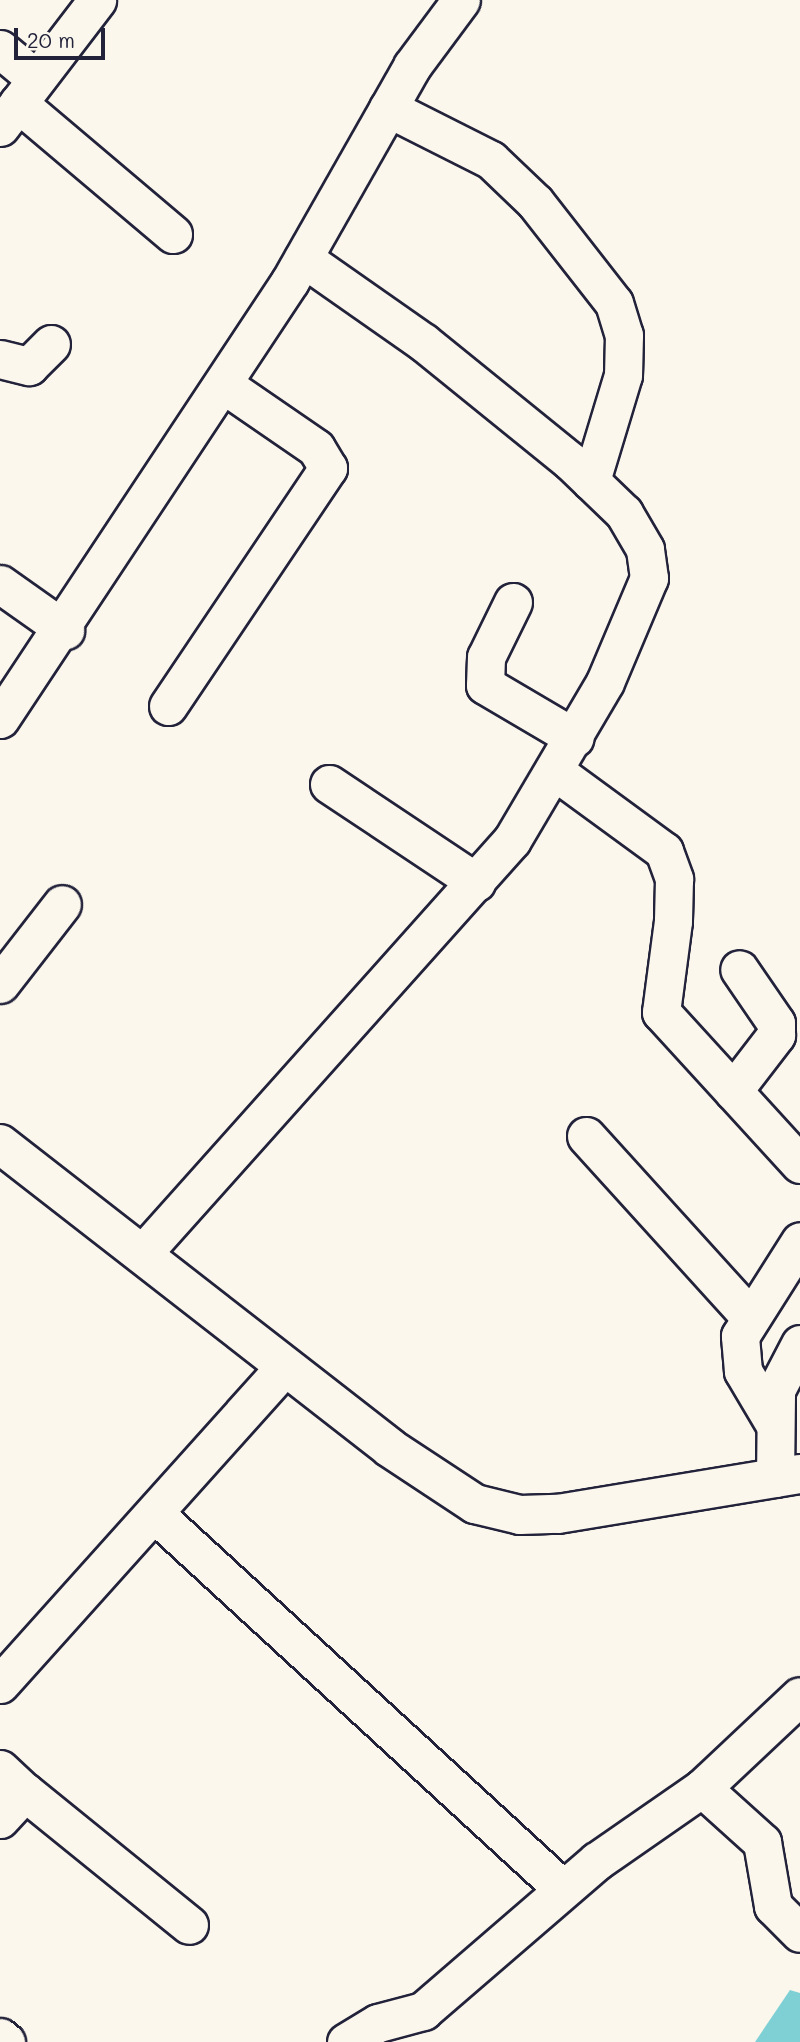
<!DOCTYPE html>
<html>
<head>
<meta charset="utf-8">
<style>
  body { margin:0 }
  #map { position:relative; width:800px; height:2042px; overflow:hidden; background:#fbf7ec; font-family:Mali,sans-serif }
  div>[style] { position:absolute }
  .water>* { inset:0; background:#7fd0d5 }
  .roads { filter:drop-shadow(2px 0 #22223b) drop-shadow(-2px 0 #22223b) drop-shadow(0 2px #22223b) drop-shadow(0 -2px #22223b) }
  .street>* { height:37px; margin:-18.5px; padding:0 18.5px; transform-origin:18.5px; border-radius:18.5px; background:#fbf7ec }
  .secondary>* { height:38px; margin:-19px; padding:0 19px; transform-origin:19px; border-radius:19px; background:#fbf7ec }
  span { translate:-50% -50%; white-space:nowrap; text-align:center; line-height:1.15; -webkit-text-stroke:5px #fbf7ec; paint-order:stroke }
  .scale { position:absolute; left:14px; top:28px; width:91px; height:32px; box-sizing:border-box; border:4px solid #22223b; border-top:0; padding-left:9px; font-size:21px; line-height:24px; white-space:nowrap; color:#22223b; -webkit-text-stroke:5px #fbf7ec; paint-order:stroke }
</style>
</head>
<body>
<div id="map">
  <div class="water">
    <div style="clip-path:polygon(790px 1990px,800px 1993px,800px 2042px,755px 2042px)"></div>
  </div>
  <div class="roads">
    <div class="street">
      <div style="left:0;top:49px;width:47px;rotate:39.8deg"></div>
      <div style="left:18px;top:103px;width:203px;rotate:40.2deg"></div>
      <div style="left:388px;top:108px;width:115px;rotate:26.8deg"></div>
      <div style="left:491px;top:160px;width:61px;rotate:43.7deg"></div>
      <div style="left:535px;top:202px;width:128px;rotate:52deg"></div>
      <div style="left:614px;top:303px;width:34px;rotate:73deg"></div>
      <div style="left:624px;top:335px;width:40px;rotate:91.4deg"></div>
      <div style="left:623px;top:375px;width:111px;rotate:106.8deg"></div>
      <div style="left:0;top:127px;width:160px;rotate:-52.6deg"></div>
      <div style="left:0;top:359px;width:30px;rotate:14deg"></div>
      <div style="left:29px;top:366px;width:31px;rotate:-45deg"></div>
      <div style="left:0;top:584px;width:80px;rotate:35.3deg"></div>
      <div style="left:513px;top:602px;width:61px;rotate:116.1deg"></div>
      <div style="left:486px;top:657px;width:28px;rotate:92deg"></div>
      <div style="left:485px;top:685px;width:104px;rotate:30.5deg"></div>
      <div style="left:168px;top:706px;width:287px;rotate:-56.1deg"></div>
      <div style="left:328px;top:468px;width:23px;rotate:-121deg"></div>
      <div style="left:316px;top:448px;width:113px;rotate:-145.5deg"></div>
      <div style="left:0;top:719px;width:525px;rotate:-56.49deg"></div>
      <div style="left:290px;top:281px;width:247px;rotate:-60.4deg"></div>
      <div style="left:412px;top:66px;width:82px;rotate:-53.4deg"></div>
      <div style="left:556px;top:772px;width:134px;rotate:36.2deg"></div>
      <div style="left:664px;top:851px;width:30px;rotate:70deg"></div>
      <div style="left:674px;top:879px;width:42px;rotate:91.4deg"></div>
      <div style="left:673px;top:921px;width:92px;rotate:97.5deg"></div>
      <div style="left:661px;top:1012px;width:206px;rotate:47.6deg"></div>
      <div style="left:329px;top:784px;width:177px;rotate:33.7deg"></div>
      <div style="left:0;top:984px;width:101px;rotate:-52.2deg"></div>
      <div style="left:733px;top:1091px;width:71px;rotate:-52.5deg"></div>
      <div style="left:776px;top:1035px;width:12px;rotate:-90deg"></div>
      <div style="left:776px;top:1023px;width:65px;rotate:-124.4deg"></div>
      <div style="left:586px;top:1136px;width:243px;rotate:47.8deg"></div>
      <div style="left:142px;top:1254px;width:555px;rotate:-48.21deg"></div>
      <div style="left:512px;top:840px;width:183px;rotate:-59.5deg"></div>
      <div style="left:605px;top:682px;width:113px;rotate:-67.1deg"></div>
      <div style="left:649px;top:578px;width:29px;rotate:-98deg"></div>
      <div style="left:645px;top:549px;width:42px;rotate:-120.3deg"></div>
      <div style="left:624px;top:513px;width:75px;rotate:-136.1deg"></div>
      <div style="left:570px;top:461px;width:189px;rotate:-141deg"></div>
      <div style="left:423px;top:342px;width:146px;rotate:-145deg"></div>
      <div style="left:775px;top:1425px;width:63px;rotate:-120.7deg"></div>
      <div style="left:743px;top:1371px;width:35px;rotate:-95deg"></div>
      <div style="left:740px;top:1336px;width:112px;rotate:-57.7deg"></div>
      <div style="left:775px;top:1478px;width:88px;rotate:-89.3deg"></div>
      <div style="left:776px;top:1390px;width:52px;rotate:-62.4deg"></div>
      <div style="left:155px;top:1514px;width:554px;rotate:42.59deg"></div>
      <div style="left:0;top:1684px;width:427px;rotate:-48.1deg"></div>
      <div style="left:0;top:1769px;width:34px;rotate:43deg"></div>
      <div style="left:25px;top:1792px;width:37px;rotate:133deg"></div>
      <div style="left:702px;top:1788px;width:81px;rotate:42deg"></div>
      <div style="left:762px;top:1842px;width:65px;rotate:80.2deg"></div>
      <div style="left:773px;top:1906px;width:38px;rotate:45deg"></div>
      <div style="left:25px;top:1792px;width:211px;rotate:39deg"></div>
      <div style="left:0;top:2037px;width:8px;rotate:40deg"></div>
      <div style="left:346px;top:2042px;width:37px;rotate:-31deg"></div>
      <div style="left:378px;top:2023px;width:47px;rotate:-14.9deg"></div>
      <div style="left:423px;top:2011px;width:230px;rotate:-40.8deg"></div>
      <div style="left:597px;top:1861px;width:128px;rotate:-34.8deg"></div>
      <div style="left:702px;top:1788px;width:134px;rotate:-43.2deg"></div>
    </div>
    <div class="secondary">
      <div style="left:0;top:1144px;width:494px;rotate:37.9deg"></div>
      <div style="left:390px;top:1448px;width:102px;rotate:33.4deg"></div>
      <div style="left:475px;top:1504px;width:46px;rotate:13.7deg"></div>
      <div style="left:520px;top:1515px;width:38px;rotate:-2deg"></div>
      <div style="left:558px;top:1514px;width:245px;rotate:-9.4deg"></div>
    </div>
  </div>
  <div class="scale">20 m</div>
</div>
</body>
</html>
